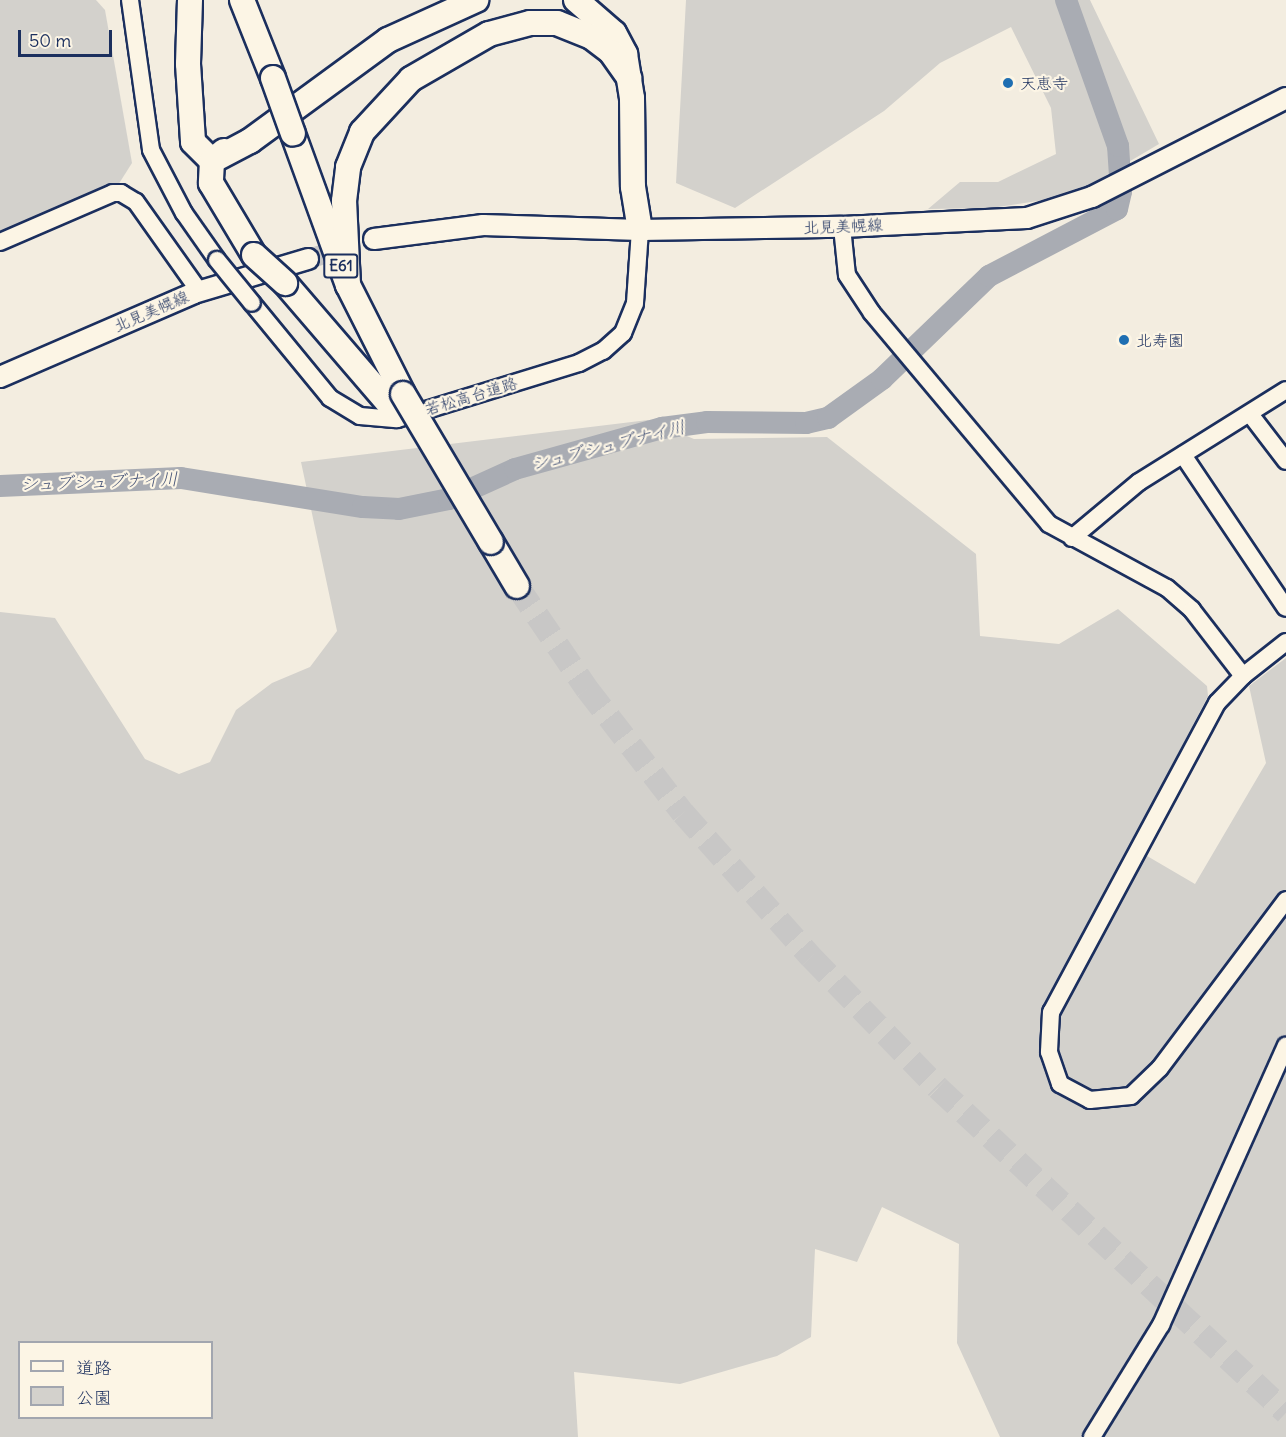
<!DOCTYPE html>
<html>
<head>
<meta charset="utf-8">
<style>
  body { margin:0 }
  #map { position:relative; width:1286px; height:1437px; overflow:hidden; background:#f3ede0; font-family:Delius,"Klee One",sans-serif }
  div>[style] { position:absolute }
  .green>* { inset:0; background:#d3d1cc }
  .river>* { height:22px; margin:-11px; padding:0 11px; transform-origin:11px; border-radius:11px; background:#a9acb3 }
  .major-tunnel>* { height:20px; margin-top:-10px; transform-origin:0; background:repeating-linear-gradient(90deg,#c8c7c6 0 20px,transparent 0 30px) }
  .highway-tunnel>* { height:24px; margin-top:-12px; transform-origin:0; background:repeating-linear-gradient(90deg,#c8c7c6 0 24px,transparent 0 36px) }
  .roads { filter:drop-shadow(2px 0 #1b2f5e) drop-shadow(-2px 0 #1b2f5e) drop-shadow(0 2px #1b2f5e) drop-shadow(0 -2px #1b2f5e) }
  .minor>* { height:16px; margin:-8px; padding:0 8px; transform-origin:8px; border-radius:8px; background:#fcf5e5 }
  .major>* { height:20px; margin:-10px; padding:0 10px; transform-origin:10px; border-radius:10px; background:#fcf5e5 }
  .highway>* { height:24px; margin:-12px; padding:0 12px; transform-origin:12px; border-radius:12px; background:#fcf5e5 }
  .bridges { filter:drop-shadow(2px 0 #1b2f5e) drop-shadow(-2px 0 #1b2f5e) drop-shadow(0 2px #1b2f5e) drop-shadow(0 -2px #1b2f5e) }
  .minor-bridge>* { height:16px; margin:-8px; padding:0 8px; transform-origin:8px; border-radius:8px; background:#fcf5e5 }
  .highway-bridge>* { height:24px; margin:-12px; padding:0 12px; transform-origin:12px; border-radius:12px; background:#fcf5e5 }
  .dots>* { width:16px; height:16px; translate:-50% -50%; box-sizing:border-box; border:3px solid #fcf5e5; border-radius:50% }
  span { translate:-50% -50%; white-space:nowrap; text-align:center; line-height:1.15; -webkit-text-stroke:4.5px #fcf5e5; paint-order:stroke }
  .shield-label span { padding:2px 4px; background:#fcf5e5; border:2px solid; border-radius:4px; -webkit-text-stroke-width:0 }
  .shield-label { font-size:15px; color:#1b2f5e; font-weight:700 }
  .poi-label { font-size:16px; color:#1b2f5e }
  .left { translate:0 -50%; text-align:left }
  .street-label { font-size:16px; color:#1b2f5e }
  .water-label { font-size:18px; color:#465478; font-style:italic }
  .legend { position:absolute; left:18px; top:1341px; width:195px; height:78px; box-sizing:border-box; background:#fcf5e5; border:2px solid #a2a6af; margin:0; padding:8px 10px; list-style:none; font-size:18px; color:#1b2f5e }
  .legend li { display:flex; align-items:center; gap:12px; height:30px }
  .legend b { width:30px; border:2px solid #a2a6af }
  .scale { position:absolute; left:18px; top:30px; width:94px; height:27px; box-sizing:border-box; border:3px solid #1b2f5e; border-top:0; padding-left:8px; font-size:18px; line-height:21px; white-space:nowrap; color:#1b2f5e; -webkit-text-stroke:4px #fcf5e5; paint-order:stroke }
</style>
</head>
<body>
<div id="map">
  <div class="green">
    <div style="clip-path:polygon(0 0,96px 0,105px 10px,132px 163px,113px 193px,0 242px)"></div>
    <div style="clip-path:polygon(686px 0,1090px 0,1159px 144px,1071px 196px,991px 208px,928px 209px,960px 182px,998px 182px,1056px 154px,1051px 108px,1011px 27px,940px 63px,884px 111px,735px 208px,676px 183px)"></div>
    <div style="clip-path:polygon(evenodd,648px 420px,694px 439px,827px 437px,976px 554px,980px 636px,1059px 644px,1118px 609px,1207px 686px,1208px 696px,1130px 846px,1195px 884px,1266px 763px,1249px 686px,1286px 658px,1286px 1437px,1000px 1437px,957px 1343px,959px 1244px,882px 1207px,857px 1262px,815px 1249px,811px 1337px,777px 1356px,680px 1384px,574px 1372px,578px 1437px,0 1437px,0 612px,55px 618px,145px 759px,179px 774px,210px 762px,236px 710px,272px 683px,310px 667px,337px 631px,301px 462px,648px 420px,20px 1342px,212px 1342px,212px 1418px,20px 1418px,20px 1342px)"></div>
  </div>
  <div class="river">
    <div style="left:0;top:486px;width:181px;rotate:-2.5deg"></div>
    <div style="left:181px;top:478px;width:184px;rotate:9.1deg"></div>
    <div style="left:363px;top:507px;width:36px;rotate:3deg"></div>
    <div style="left:399px;top:509px;width:51px;rotate:-11.3deg"></div>
    <div style="left:449px;top:499px;width:72px;rotate:-24.4deg"></div>
    <div style="left:515px;top:469px;width:153px;rotate:-15.6deg"></div>
    <div style="left:662px;top:428px;width:45px;rotate:-7.6deg"></div>
    <div style="left:707px;top:422px;width:99px;rotate:0.6deg"></div>
    <div style="left:806px;top:423px;width:23px;rotate:-13deg"></div>
    <div style="left:828px;top:418px;width:67px;rotate:-35.8deg"></div>
    <div style="left:882px;top:379px;width:149px;rotate:-43.9deg"></div>
    <div style="left:989px;top:276px;width:144px;rotate:-27.6deg"></div>
    <div style="left:1117px;top:209px;width:18px;rotate:-77deg"></div>
    <div style="left:1121px;top:191px;width:45px;rotate:-93.8deg"></div>
    <div style="left:1118px;top:146px;width:155px;rotate:-109.6deg"></div>
  </div>
  <div class="major-tunnel">
    <div style="left:308px;top:259px;width:69px;rotate:-16.9deg"></div>
  </div>
  <div class="highway-tunnel">
    <div style="left:517px;top:586px;width:125px;rotate:55.8deg"></div>
    <div style="left:587px;top:689px;width:157px;rotate:52.3deg"></div>
    <div style="left:683px;top:813px;width:193px;rotate:48.4deg"></div>
    <div style="left:811px;top:957px;width:182px;rotate:45.9deg"></div>
    <div style="left:938px;top:1088px;width:476px;rotate:43deg"></div>
  </div>
  <div class="roads">
    <div class="minor">
      <div style="left:130px;top:0;width:151px;rotate:82deg"></div>
      <div style="left:151px;top:150px;width:71px;rotate:62.4deg"></div>
      <div style="left:184px;top:213px;width:57px;rotate:54.9deg"></div>
      <div style="left:842px;top:227px;width:48px;rotate:84.1deg"></div>
      <div style="left:847px;top:275px;width:45px;rotate:56.7deg"></div>
      <div style="left:872px;top:313px;width:275px;rotate:50deg"></div>
      <div style="left:1049px;top:524px;width:134px;rotate:28.5deg"></div>
      <div style="left:1167px;top:588px;width:33px;rotate:41deg"></div>
      <div style="left:1192px;top:610px;width:83px;rotate:52.3deg"></div>
      <div style="left:0;top:242px;width:123px;rotate:-23.4deg"></div>
      <div style="left:113px;top:193px;width:8px"></div>
      <div style="left:121px;top:193px;width:17px;rotate:31deg"></div>
      <div style="left:136px;top:202px;width:109px;rotate:54.7deg"></div>
      <div style="left:252px;top:303px;width:123px;rotate:50.6deg"></div>
      <div style="left:330px;top:398px;width:35px;rotate:31deg"></div>
      <div style="left:360px;top:416px;width:37px;rotate:5deg"></div>
      <div style="left:397px;top:419px;width:190px;rotate:-17.1deg"></div>
      <div style="left:579px;top:363px;width:27px;rotate:-27deg"></div>
      <div style="left:603px;top:351px;width:27px;rotate:-42deg"></div>
      <div style="left:623px;top:333px;width:32px;rotate:-68deg"></div>
      <div style="left:635px;top:303px;width:73px;rotate:-86.1deg"></div>
      <div style="left:1250px;top:414px;width:59px;rotate:52.5deg"></div>
      <div style="left:1183px;top:455px;width:184px;rotate:56.1deg"></div>
      <div style="left:1072px;top:538px;width:87px;rotate:-39.9deg"></div>
      <div style="left:1139px;top:482px;width:173px;rotate:-32deg"></div>
      <div style="left:1286px;top:642px;width:55px;rotate:141.7deg"></div>
      <div style="left:1243px;top:676px;width:37px;rotate:134deg"></div>
      <div style="left:1217px;top:703px;width:351px;rotate:118.2deg"></div>
      <div style="left:1051px;top:1012px;width:40px;rotate:92.9deg"></div>
      <div style="left:1049px;top:1052px;width:34px;rotate:71deg"></div>
      <div style="left:1060px;top:1084px;width:34px;rotate:28deg"></div>
      <div style="left:1090px;top:1100px;width:41px;rotate:-5.6deg"></div>
      <div style="left:1131px;top:1096px;width:40px;rotate:-44deg"></div>
      <div style="left:1160px;top:1068px;width:210px;rotate:-53.1deg"></div>
      <div style="left:1092px;top:1437px;width:132px;rotate:-58.4deg"></div>
      <div style="left:1161px;top:1325px;width:306px;rotate:-65.9deg"></div>
    </div>
    <div class="major">
      <div style="left:374px;top:239px;width:110px;rotate:-7.3deg"></div>
      <div style="left:483px;top:225px;width:157px;rotate:1.8deg"></div>
      <div style="left:640px;top:230px;width:202px;rotate:-0.9deg"></div>
      <div style="left:842px;top:227px;width:185px;rotate:-2.8deg"></div>
      <div style="left:1027px;top:218px;width:68px;rotate:-17.9deg"></div>
      <div style="left:1092px;top:197px;width:218px;rotate:-27deg"></div>
      <div style="left:0;top:377px;width:211px;rotate:-23.4deg"></div>
      <div style="left:194px;top:293px;width:119px;rotate:-16.6deg"></div>
    </div>
    <div class="highway">
      <div style="left:190px;top:0;width:64px;rotate:91.8deg"></div>
      <div style="left:188px;top:64px;width:78px;rotate:86.3deg"></div>
      <div style="left:193px;top:142px;width:27px;rotate:45deg"></div>
      <div style="left:212px;top:161px;width:43px;rotate:-27.8deg"></div>
      <div style="left:250px;top:141px;width:171px;rotate:-36.2deg"></div>
      <div style="left:388px;top:40px;width:97px;rotate:-24.4deg"></div>
      <div style="left:242px;top:0;width:84px;rotate:68.3deg"></div>
      <div style="left:576px;top:0;width:50px;rotate:41deg"></div>
      <div style="left:614px;top:33px;width:24px;rotate:62deg"></div>
      <div style="left:625px;top:54px;width:45px;rotate:81deg"></div>
      <div style="left:632px;top:98px;width:89px;rotate:89.4deg"></div>
      <div style="left:633px;top:187px;width:44px;rotate:80.8deg"></div>
      <div style="left:293px;top:134px;width:161px;rotate:70deg"></div>
      <div style="left:348px;top:285px;width:122px;rotate:63.2deg"></div>
      <div style="left:224px;top:151px;width:16px;rotate:140deg"></div>
      <div style="left:212px;top:161px;width:22px;rotate:93deg"></div>
      <div style="left:211px;top:183px;width:84px;rotate:59.2deg"></div>
      <div style="left:285px;top:283px;width:160px;rotate:49.3deg"></div>
      <div style="left:348px;top:285px;width:84px;rotate:-92.7deg"></div>
      <div style="left:344px;top:201px;width:34px;rotate:-83deg"></div>
      <div style="left:348px;top:167px;width:38px;rotate:-68deg"></div>
      <div style="left:362px;top:132px;width:72px;rotate:-47.2deg"></div>
      <div style="left:411px;top:79px;width:90px;rotate:-30deg"></div>
      <div style="left:489px;top:34px;width:42px;rotate:-15deg"></div>
      <div style="left:530px;top:23px;width:27px"></div>
      <div style="left:557px;top:23px;width:35px;rotate:22deg"></div>
      <div style="left:590px;top:36px;width:26px;rotate:37deg"></div>
      <div style="left:611px;top:52px;width:32px;rotate:55deg"></div>
      <div style="left:491px;top:542px;width:51px;rotate:59.4deg"></div>
    </div>
  </div>
  <div class="bridges">
    <div class="minor-bridge">
      <div style="left:217px;top:260px;width:55px;rotate:50.9deg"></div>
    </div>
    <div class="highway-bridge">
      <div style="left:273px;top:78px;width:59px;rotate:70.3deg"></div>
      <div style="left:254px;top:255px;width:42px;rotate:42.1deg"></div>
      <div style="left:403px;top:394px;width:172px;rotate:59.3deg"></div>
    </div>
  </div>
  <div class="dots">
    <div style="left:1008px;top:83px;background:#1f6fb2"></div>
    <div style="left:1124px;top:340px;background:#1f6fb2"></div>
  </div>
  <div class="shield-label">
    <span style="left:341px;top:266px">E61</span>
  </div>
  <div class="poi-label">
    <span class="left" style="left:1020px;top:83px">天恵寺</span>
    <span class="left" style="left:1136px;top:340px">北寿園</span>
  </div>
  <div class="street-label">
    <span style="left:843px;top:226px;rotate:-2deg">北見美幌線</span>
    <span style="left:151px;top:311px;rotate:-23deg">北見美幌線</span>
    <span style="left:471px;top:396px;rotate:-17deg">若松高台道路</span>
  </div>
  <div class="water-label">
    <span style="left:608px;top:446px;rotate:-14deg">シュブシュブナイ川</span>
    <span style="left:99px;top:482px;rotate:-2deg">シュブシュブナイ川</span>
  </div>
  <ul class="legend">
  <li><b style="height:8px;background:#fcf5e5"></b>道路</li>
  <li><b style="height:16px;background:#d3d1cc"></b>公園</li>
  </ul>
  <div class="scale">50 m</div>
</div>
</body>
</html>
